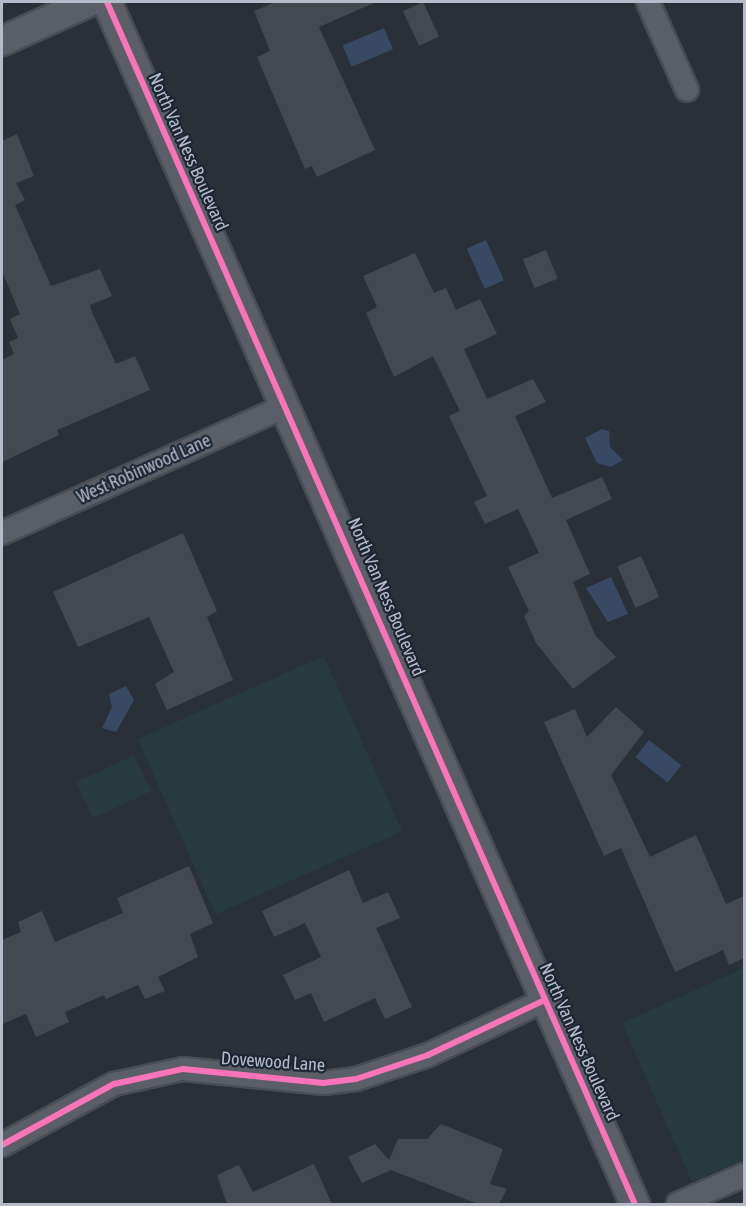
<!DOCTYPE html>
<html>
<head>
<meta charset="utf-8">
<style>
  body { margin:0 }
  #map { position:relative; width:746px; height:1206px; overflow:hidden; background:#2a3038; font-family:"Asap Condensed",sans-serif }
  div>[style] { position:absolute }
  .green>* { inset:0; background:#273a3e; transform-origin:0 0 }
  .water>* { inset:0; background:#384963; transform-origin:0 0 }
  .building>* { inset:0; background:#444950; transform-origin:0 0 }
  .roads { filter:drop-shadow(2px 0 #484c53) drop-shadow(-2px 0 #484c53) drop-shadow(0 2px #484c53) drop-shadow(0 -2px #484c53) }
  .minor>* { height:22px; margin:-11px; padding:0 11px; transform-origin:11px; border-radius:11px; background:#5a5e66 }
  .tertiary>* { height:28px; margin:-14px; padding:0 14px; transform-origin:14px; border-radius:14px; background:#5a5e66 }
  .cycleway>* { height:6px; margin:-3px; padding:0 3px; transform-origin:3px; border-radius:3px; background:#fb73b8 }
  span { translate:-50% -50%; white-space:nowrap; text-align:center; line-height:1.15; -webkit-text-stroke:4.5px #1d2633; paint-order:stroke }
  .street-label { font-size:18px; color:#b4bcc9 }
  .frame { position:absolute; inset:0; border:3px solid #b4bcc9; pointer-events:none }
</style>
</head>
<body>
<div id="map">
  <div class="green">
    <div style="left:324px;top:656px;width:192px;height:204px;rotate:66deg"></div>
    <div style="left:134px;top:755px;width:40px;height:64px;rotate:65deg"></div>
    <div style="clip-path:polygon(744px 968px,744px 1159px,692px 1182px,622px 1023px)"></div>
  </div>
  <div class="water">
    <div style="left:384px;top:28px;width:23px;height:45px;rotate:67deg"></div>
    <div style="left:486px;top:240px;width:44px;height:21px;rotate:66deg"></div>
    <div style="clip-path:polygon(602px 429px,609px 431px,610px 447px,623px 460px,610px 467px,597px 463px,585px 438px)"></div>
    <div style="clip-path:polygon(611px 577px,628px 614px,608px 622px,586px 588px)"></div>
    <div style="clip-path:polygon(126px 686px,134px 700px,116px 732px,102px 728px,112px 707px,109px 694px)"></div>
    <div style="left:649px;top:740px;width:41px;height:22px;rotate:38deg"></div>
  </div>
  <div class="building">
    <div style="clip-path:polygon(276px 2px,376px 2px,319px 27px,375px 150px,317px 177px,312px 166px,305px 169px,257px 57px,270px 51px,254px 11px)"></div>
    <div style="left:423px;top:2px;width:38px;height:22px;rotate:65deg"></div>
    <div style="clip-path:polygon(17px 134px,34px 176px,16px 183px,25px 200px,15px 205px,51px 286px,100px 269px,112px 296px,90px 305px,91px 310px,116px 364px,135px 356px,150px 390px,57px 430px,59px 435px,2px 462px,2px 360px,14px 354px,9px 342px,18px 338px,10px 319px,20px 314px,2px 271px,2px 141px)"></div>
    <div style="left:546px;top:250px;width:31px;height:25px;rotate:68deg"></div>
    <div style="clip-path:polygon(415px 253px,434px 293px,446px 288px,456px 310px,480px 299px,497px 334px,464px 349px,487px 399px,533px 379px,546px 402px,515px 416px,552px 498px,602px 477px,612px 499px,566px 520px,590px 574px,573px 582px,595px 635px,616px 657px,573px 689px,536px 643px,524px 616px,529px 611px,508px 567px,539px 553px,518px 509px,485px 524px,474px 502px,487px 496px,449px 416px,460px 411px,433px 356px,394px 377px,366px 313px,377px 307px,363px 276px)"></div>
    <div style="clip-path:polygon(183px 533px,217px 611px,207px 617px,233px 680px,167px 710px,155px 684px,174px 672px,149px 617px,78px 647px,53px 592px)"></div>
    <div style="left:641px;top:556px;width:45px;height:26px;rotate:66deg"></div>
    <div style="clip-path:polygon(616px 707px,644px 732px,611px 775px,650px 857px,696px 835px,726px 904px,744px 896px,744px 958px,729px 965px,723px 950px,675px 972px,621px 848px,604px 856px,544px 722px,575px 709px,587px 737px)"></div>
    <div style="clip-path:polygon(189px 866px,213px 923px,190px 934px,198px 957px,158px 977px,165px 991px,145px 999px,138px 985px,106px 999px,104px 995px,65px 1012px,69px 1022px,36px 1037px,26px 1014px,2px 1024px,2px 940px,21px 932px,18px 922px,42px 911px,55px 942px,123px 913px,117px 898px)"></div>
    <div style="clip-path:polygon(349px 870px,363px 903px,388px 892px,400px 918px,376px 928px,412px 1007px,385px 1019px,375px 998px,324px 1022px,311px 993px,295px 1000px,283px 975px,321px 957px,305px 923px,274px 937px,262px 911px)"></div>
    <div style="clip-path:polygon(441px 1124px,503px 1149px,490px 1184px,507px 1189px,499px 1204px,478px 1204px,391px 1170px,362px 1183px,348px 1157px,375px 1144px,389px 1160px,398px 1139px,427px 1139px)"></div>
    <div style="clip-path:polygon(314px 1164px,332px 1204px,227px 1204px,217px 1175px,239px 1165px,253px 1192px)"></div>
  </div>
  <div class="roads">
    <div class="minor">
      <div style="left:648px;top:2px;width:96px;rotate:66.1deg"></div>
      <div style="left:2px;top:533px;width:311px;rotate:-24.1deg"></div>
      <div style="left:2px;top:1145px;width:128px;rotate:-28.6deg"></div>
      <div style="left:114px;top:1084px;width:71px;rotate:-12.3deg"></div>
      <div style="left:183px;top:1069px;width:141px;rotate:5.7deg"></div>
      <div style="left:323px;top:1083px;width:33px;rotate:-7deg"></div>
      <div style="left:356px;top:1079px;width:76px;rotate:-18.4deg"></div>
      <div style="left:428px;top:1055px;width:127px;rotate:-25.2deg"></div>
      <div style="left:678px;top:1204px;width:72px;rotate:-23.7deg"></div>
    </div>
    <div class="tertiary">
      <div style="left:107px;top:2px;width:1313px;rotate:66.29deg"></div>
      <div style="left:2px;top:41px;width:95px;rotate:-24.1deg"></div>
    </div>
  </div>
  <div class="cycleway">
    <div style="left:107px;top:2px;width:1313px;rotate:66.29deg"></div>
    <div style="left:2px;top:1145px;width:128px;rotate:-28.6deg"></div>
    <div style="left:114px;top:1084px;width:71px;rotate:-12.3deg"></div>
    <div style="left:183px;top:1069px;width:141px;rotate:5.7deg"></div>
    <div style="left:323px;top:1083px;width:33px;rotate:-7deg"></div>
    <div style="left:356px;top:1079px;width:76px;rotate:-18.4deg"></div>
    <div style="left:428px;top:1055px;width:127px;rotate:-25.2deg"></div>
  </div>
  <div class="street-label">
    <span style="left:188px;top:152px;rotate:66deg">North Van Ness Boulevard</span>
    <span style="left:144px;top:469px;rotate:-24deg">West Robinwood Lane</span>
    <span style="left:386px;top:597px;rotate:67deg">North Van Ness Boulevard</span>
    <span style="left:579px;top:1042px;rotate:66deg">North Van Ness Boulevard</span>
    <span style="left:273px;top:1062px;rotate:4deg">Dovewood Lane</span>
  </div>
  <div class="frame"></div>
</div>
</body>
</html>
